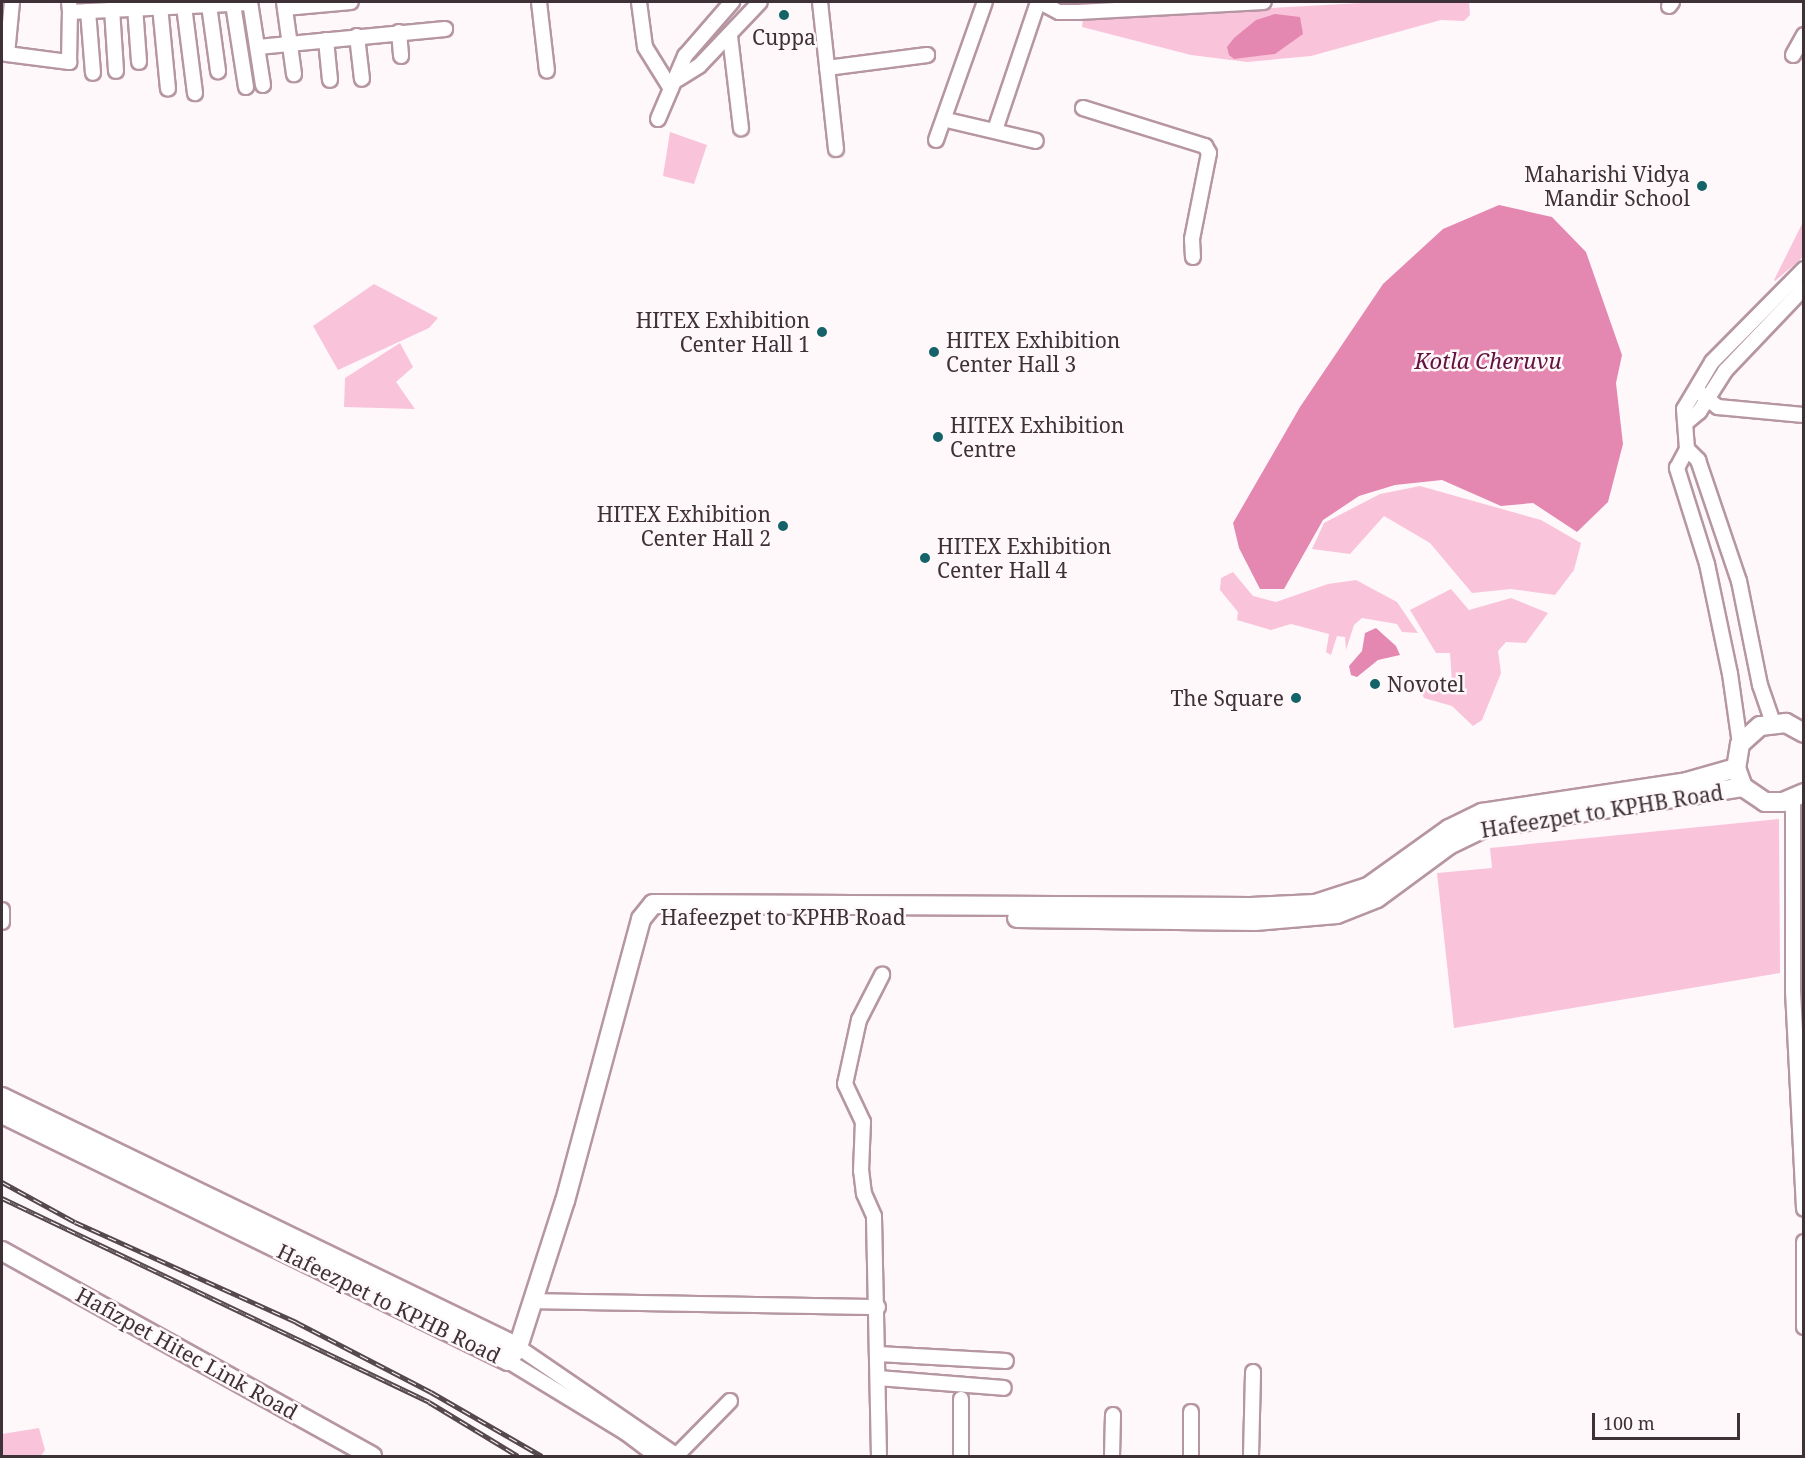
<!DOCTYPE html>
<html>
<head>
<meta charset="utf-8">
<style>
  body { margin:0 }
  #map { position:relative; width:1805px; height:1458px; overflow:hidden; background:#fff8fa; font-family:"Noto Serif",serif }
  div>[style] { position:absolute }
  .green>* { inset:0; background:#f9c4da }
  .water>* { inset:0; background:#e488b1 }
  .roads { filter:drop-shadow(2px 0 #b696a3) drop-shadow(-2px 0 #b696a3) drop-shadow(0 2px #b696a3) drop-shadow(0 -2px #b696a3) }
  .minor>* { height:14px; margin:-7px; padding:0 7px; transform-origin:7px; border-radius:7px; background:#fff }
  .major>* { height:18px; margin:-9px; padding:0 9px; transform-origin:9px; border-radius:9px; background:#fff }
  .rail>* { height:5px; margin-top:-2.5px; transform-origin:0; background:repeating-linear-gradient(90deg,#fff8fa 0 9px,#55494e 0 18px); box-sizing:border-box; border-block:2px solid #55494e }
  .dots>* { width:16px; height:16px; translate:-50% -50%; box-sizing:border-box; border:3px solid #fff8fa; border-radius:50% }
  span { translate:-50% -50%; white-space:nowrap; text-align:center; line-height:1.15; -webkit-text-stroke:5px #fff8fa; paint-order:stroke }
  .poi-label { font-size:21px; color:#3e3137 }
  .right { translate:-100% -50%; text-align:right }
  .left { translate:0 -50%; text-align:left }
  .street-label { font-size:21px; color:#3e3137 }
  .water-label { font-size:22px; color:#63123f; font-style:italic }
  .frame { position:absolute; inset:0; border:3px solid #3e3137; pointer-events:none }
  .scale { position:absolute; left:1592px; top:1413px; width:148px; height:27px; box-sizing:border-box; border:3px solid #3e3137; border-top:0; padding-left:8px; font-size:18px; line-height:21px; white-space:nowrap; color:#3e3137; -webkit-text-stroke:4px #fff8fa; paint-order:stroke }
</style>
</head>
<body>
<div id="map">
  <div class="green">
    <div style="clip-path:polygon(1380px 2px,1469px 2px,1470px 15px,1464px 21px,1441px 20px,1311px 56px,1247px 62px,1191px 55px,1082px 27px,1083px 18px)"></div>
    <div style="clip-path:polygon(670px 132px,707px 145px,694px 184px,663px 176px)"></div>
    <div style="clip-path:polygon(1803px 222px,1803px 257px,1775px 281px,1774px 280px)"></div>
    <div style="clip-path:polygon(374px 284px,438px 318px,429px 328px,338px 370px,313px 326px)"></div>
    <div style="clip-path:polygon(400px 343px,413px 367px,396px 382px,415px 409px,344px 407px,345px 378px)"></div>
    <div style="clip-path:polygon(1420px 486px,1541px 520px,1581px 543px,1574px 570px,1555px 595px,1511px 589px,1472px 593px,1430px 543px,1384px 516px,1350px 554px,1312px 549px,1324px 523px,1380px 494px)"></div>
    <div style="clip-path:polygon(1233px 572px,1253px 596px,1276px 602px,1328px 584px,1356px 580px,1397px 602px,1418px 633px,1402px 632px,1397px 624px,1362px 618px,1354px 625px,1346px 650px,1345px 637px,1337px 636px,1331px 655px,1326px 652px,1329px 634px,1291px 624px,1271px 630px,1237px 620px,1238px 612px,1220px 590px,1221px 578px)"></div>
    <div style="clip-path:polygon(1451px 589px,1469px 610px,1511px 598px,1548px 613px,1526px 643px,1506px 642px,1498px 651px,1501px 673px,1482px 720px,1473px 726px,1452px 706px,1424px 698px,1418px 686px,1452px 683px,1450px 653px,1436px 653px,1410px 610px)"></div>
    <div style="clip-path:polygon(1779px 819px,1780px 973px,1454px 1028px,1437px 873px,1492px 868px,1490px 848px)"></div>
    <div style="clip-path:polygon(39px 1428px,45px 1450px,41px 1456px,2px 1456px,2px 1434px)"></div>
  </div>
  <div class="water">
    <div style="clip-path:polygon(1275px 14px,1300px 17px,1303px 34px,1275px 54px,1234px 59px,1229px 55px,1227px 47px,1234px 38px,1256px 20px)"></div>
    <div style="clip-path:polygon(1499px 205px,1552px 217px,1586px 252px,1622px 355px,1616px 383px,1623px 444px,1608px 502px,1577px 532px,1533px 503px,1501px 506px,1442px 480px,1395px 485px,1359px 496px,1323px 520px,1284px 589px,1260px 589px,1239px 548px,1233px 523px,1300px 407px,1383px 284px,1443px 229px)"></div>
    <div style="clip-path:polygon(1376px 628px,1396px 646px,1400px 655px,1378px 660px,1357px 677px,1351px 675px,1349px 666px,1362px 651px,1365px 633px)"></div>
  </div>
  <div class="roads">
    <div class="minor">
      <div style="left:69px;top:2px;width:10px;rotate:84deg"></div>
      <div style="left:70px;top:12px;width:180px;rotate:-2.9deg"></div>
      <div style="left:250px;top:2px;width:84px;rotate:81.1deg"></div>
      <div style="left:284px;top:2px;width:73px;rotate:82.1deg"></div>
      <div style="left:539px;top:2px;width:69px;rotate:83.4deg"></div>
      <div style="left:639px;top:2px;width:45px;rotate:82.4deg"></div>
      <div style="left:645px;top:47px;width:49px;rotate:58.2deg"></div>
      <div style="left:820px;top:2px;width:148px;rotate:83.8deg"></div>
      <div style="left:1040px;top:2px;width:21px;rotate:28deg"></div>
      <div style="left:1059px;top:12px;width:19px"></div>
      <div style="left:1078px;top:12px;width:186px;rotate:-3.1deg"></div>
      <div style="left:233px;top:4px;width:84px;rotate:81.1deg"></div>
      <div style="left:209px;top:5px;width:67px;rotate:82.2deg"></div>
      <div style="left:160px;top:6px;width:83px;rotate:84.5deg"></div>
      <div style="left:184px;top:6px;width:88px;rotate:82.8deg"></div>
      <div style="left:1669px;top:6px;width:5px;rotate:-53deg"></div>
      <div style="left:135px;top:7px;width:55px;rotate:85.8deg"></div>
      <div style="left:285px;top:8px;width:66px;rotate:-5.2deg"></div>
      <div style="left:112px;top:9px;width:62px;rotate:86.3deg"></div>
      <div style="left:88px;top:11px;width:62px;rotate:85.4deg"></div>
      <div style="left:399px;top:32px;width:24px;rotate:85deg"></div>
      <div style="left:357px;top:36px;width:43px;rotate:83.4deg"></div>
      <div style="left:730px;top:36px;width:93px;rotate:83.2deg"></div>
      <div style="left:326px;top:40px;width:40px;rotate:84.3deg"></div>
      <div style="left:258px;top:47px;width:188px;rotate:-5.5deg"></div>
      <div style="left:2px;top:53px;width:5px;rotate:11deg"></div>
      <div style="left:7px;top:54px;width:52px;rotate:-84.5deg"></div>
      <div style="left:7px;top:54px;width:63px;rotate:7.4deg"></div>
      <div style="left:69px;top:62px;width:50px;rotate:-88.9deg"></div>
      <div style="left:1793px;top:55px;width:23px;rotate:-61deg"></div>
      <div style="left:827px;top:68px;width:101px;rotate:-7.4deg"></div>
      <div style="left:678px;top:79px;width:25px;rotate:-32deg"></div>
      <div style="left:699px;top:66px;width:88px;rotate:-46.4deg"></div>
      <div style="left:1083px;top:108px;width:128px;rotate:17.3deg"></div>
      <div style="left:1205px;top:146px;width:8px;rotate:60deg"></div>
      <div style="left:1209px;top:153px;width:88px;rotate:101.2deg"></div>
      <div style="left:1192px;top:239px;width:18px;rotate:87deg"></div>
      <div style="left:658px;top:119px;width:69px;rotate:-66.8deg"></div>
      <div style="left:685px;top:56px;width:72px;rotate:-49deg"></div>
      <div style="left:951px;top:121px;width:87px;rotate:13.2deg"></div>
      <div style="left:995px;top:130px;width:135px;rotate:-71.4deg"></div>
      <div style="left:936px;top:140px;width:146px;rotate:-70.5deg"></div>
      <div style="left:1700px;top:393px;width:23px;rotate:38deg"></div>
      <div style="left:1718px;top:407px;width:86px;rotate:5.3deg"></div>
      <div style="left:1687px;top:422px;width:16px;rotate:-40deg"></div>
      <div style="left:1699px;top:412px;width:49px;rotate:-57.6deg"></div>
      <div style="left:1725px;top:371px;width:115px;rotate:-46.4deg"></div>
      <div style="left:1687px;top:449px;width:16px;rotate:45deg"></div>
      <div style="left:1698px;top:460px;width:128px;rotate:71.3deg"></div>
      <div style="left:1739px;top:581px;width:106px;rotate:78.6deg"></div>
      <div style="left:1760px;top:685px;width:39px;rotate:71deg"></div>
      <div style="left:1740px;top:744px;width:71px;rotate:-98.1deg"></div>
      <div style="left:1730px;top:674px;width:112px;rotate:-101.8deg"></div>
      <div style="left:1707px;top:564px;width:101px;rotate:-107.4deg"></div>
      <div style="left:1677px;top:468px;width:21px;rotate:-62deg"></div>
      <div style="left:1687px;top:449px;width:40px;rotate:-94.3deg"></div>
      <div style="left:1684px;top:409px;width:55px;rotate:-59.2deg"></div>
      <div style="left:1712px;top:362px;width:131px;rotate:-45.3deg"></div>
      <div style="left:1793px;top:800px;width:191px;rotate:90deg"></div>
      <div style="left:1793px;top:991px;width:218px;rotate:87.1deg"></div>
      <div style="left:2px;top:910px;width:12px;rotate:90deg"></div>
      <div style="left:1804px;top:1242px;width:85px;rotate:90deg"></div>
      <div style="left:533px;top:1301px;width:345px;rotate:1deg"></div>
      <div style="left:518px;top:1347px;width:193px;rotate:34.4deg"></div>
      <div style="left:878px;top:1354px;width:128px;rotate:3.1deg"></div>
      <div style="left:508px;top:1361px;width:138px;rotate:31.4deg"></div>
      <div style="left:626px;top:1433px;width:39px;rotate:37deg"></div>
      <div style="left:878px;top:1378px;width:126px;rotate:4.5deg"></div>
      <div style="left:961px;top:1399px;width:57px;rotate:90deg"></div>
      <div style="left:1191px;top:1412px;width:44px;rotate:90deg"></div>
      <div style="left:676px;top:1456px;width:77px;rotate:-45.5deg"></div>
      <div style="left:879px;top:1456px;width:240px;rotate:-91.2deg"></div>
      <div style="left:874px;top:1216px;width:24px;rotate:-114deg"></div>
      <div style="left:864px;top:1194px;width:23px;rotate:-97deg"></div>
      <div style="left:861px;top:1171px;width:49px;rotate:-87.7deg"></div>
      <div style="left:863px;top:1122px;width:42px;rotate:-115.3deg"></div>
      <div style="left:845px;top:1084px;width:66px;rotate:-77.7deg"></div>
      <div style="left:859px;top:1020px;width:51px;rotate:-62.9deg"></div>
      <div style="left:1112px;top:1456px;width:41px;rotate:-88.6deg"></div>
      <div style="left:1251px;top:1456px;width:84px;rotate:-88.6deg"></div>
    </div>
    <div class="major">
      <div style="left:1804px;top:733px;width:21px;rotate:-151deg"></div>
      <div style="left:1786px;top:723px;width:26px;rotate:173deg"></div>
      <div style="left:1760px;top:726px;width:27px;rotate:138deg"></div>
      <div style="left:1740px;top:744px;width:24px;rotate:99deg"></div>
      <div style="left:1736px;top:768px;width:20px;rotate:70deg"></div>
      <div style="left:1743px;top:787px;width:27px;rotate:34deg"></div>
      <div style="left:1765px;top:802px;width:18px"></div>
      <div style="left:1783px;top:802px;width:23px;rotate:-23deg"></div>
      <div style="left:1017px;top:918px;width:238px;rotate:0.7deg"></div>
      <div style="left:1255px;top:921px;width:82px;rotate:-4.9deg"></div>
      <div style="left:1337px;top:914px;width:43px;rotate:-21.8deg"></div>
      <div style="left:1377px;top:898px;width:89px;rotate:-36.4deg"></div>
      <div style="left:1449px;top:845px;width:39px;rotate:-26deg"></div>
      <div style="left:1484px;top:828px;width:262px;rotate:-9deg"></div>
      <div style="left:2px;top:1097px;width:573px;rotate:25.85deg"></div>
      <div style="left:2px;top:1114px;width:563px;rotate:26.02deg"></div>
      <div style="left:508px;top:1361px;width:17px;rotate:-54deg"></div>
      <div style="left:518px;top:1347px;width:153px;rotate:-72.2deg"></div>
      <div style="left:565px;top:1201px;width:292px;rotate:-74.9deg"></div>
      <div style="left:641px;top:919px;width:19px;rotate:-51deg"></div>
      <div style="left:653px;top:904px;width:598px;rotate:0.29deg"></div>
      <div style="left:1251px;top:907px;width:64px;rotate:-2.7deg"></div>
      <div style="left:1315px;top:904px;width:56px;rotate:-17.8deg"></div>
      <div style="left:1368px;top:887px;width:100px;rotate:-35.6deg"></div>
      <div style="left:1449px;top:829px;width:37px;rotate:-26deg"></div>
      <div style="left:1482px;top:813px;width:207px;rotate:-8.6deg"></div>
      <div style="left:1687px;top:782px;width:51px;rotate:-15.9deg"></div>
      <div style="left:2px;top:1251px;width:423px;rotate:29deg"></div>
    </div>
  </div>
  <div class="rail">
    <div style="left:2px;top:1182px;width:83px;rotate:28.7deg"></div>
    <div style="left:75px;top:1222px;width:243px;rotate:24.3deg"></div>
    <div style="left:296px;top:1322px;width:152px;rotate:27.4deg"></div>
    <div style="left:431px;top:1392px;width:128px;rotate:30deg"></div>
    <div style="left:2px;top:1198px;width:473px;rotate:25.5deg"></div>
    <div style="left:429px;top:1402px;width:104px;rotate:31.2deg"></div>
  </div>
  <div class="dots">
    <div style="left:784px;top:15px;background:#136368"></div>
    <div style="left:1702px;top:186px;background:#136368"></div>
    <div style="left:822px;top:332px;background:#136368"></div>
    <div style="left:934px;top:352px;background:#136368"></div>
    <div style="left:938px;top:437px;background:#136368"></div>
    <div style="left:783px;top:526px;background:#136368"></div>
    <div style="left:925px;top:558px;background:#136368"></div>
    <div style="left:1375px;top:684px;background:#136368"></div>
    <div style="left:1296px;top:698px;background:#136368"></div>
  </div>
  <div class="poi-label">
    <span style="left:784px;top:37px">Cuppa</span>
    <span class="right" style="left:1690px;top:186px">Maharishi Vidya<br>Mandir School</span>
    <span class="right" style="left:810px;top:332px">HITEX Exhibition<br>Center Hall 1</span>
    <span class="left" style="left:946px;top:352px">HITEX Exhibition<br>Center Hall 3</span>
    <span class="left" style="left:950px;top:437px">HITEX Exhibition<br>Centre</span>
    <span class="right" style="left:771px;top:526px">HITEX Exhibition<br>Center Hall 2</span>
    <span class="left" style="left:937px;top:558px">HITEX Exhibition<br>Center Hall 4</span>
    <span class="left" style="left:1387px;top:684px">Novotel</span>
    <span class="right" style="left:1284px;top:698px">The Square</span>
  </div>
  <div class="street-label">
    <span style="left:1602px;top:811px;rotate:-9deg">Hafeezpet to KPHB Road</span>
    <span style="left:783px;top:917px">Hafeezpet to KPHB Road</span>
    <span style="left:389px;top:1303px;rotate:26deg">Hafeezpet to KPHB Road</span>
    <span style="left:187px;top:1353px;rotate:29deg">Hafizpet Hitec Link Road</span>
  </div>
  <div class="water-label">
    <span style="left:1488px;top:361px">Kotla Cheruvu</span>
  </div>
  <div class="frame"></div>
  <div class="scale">100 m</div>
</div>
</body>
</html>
